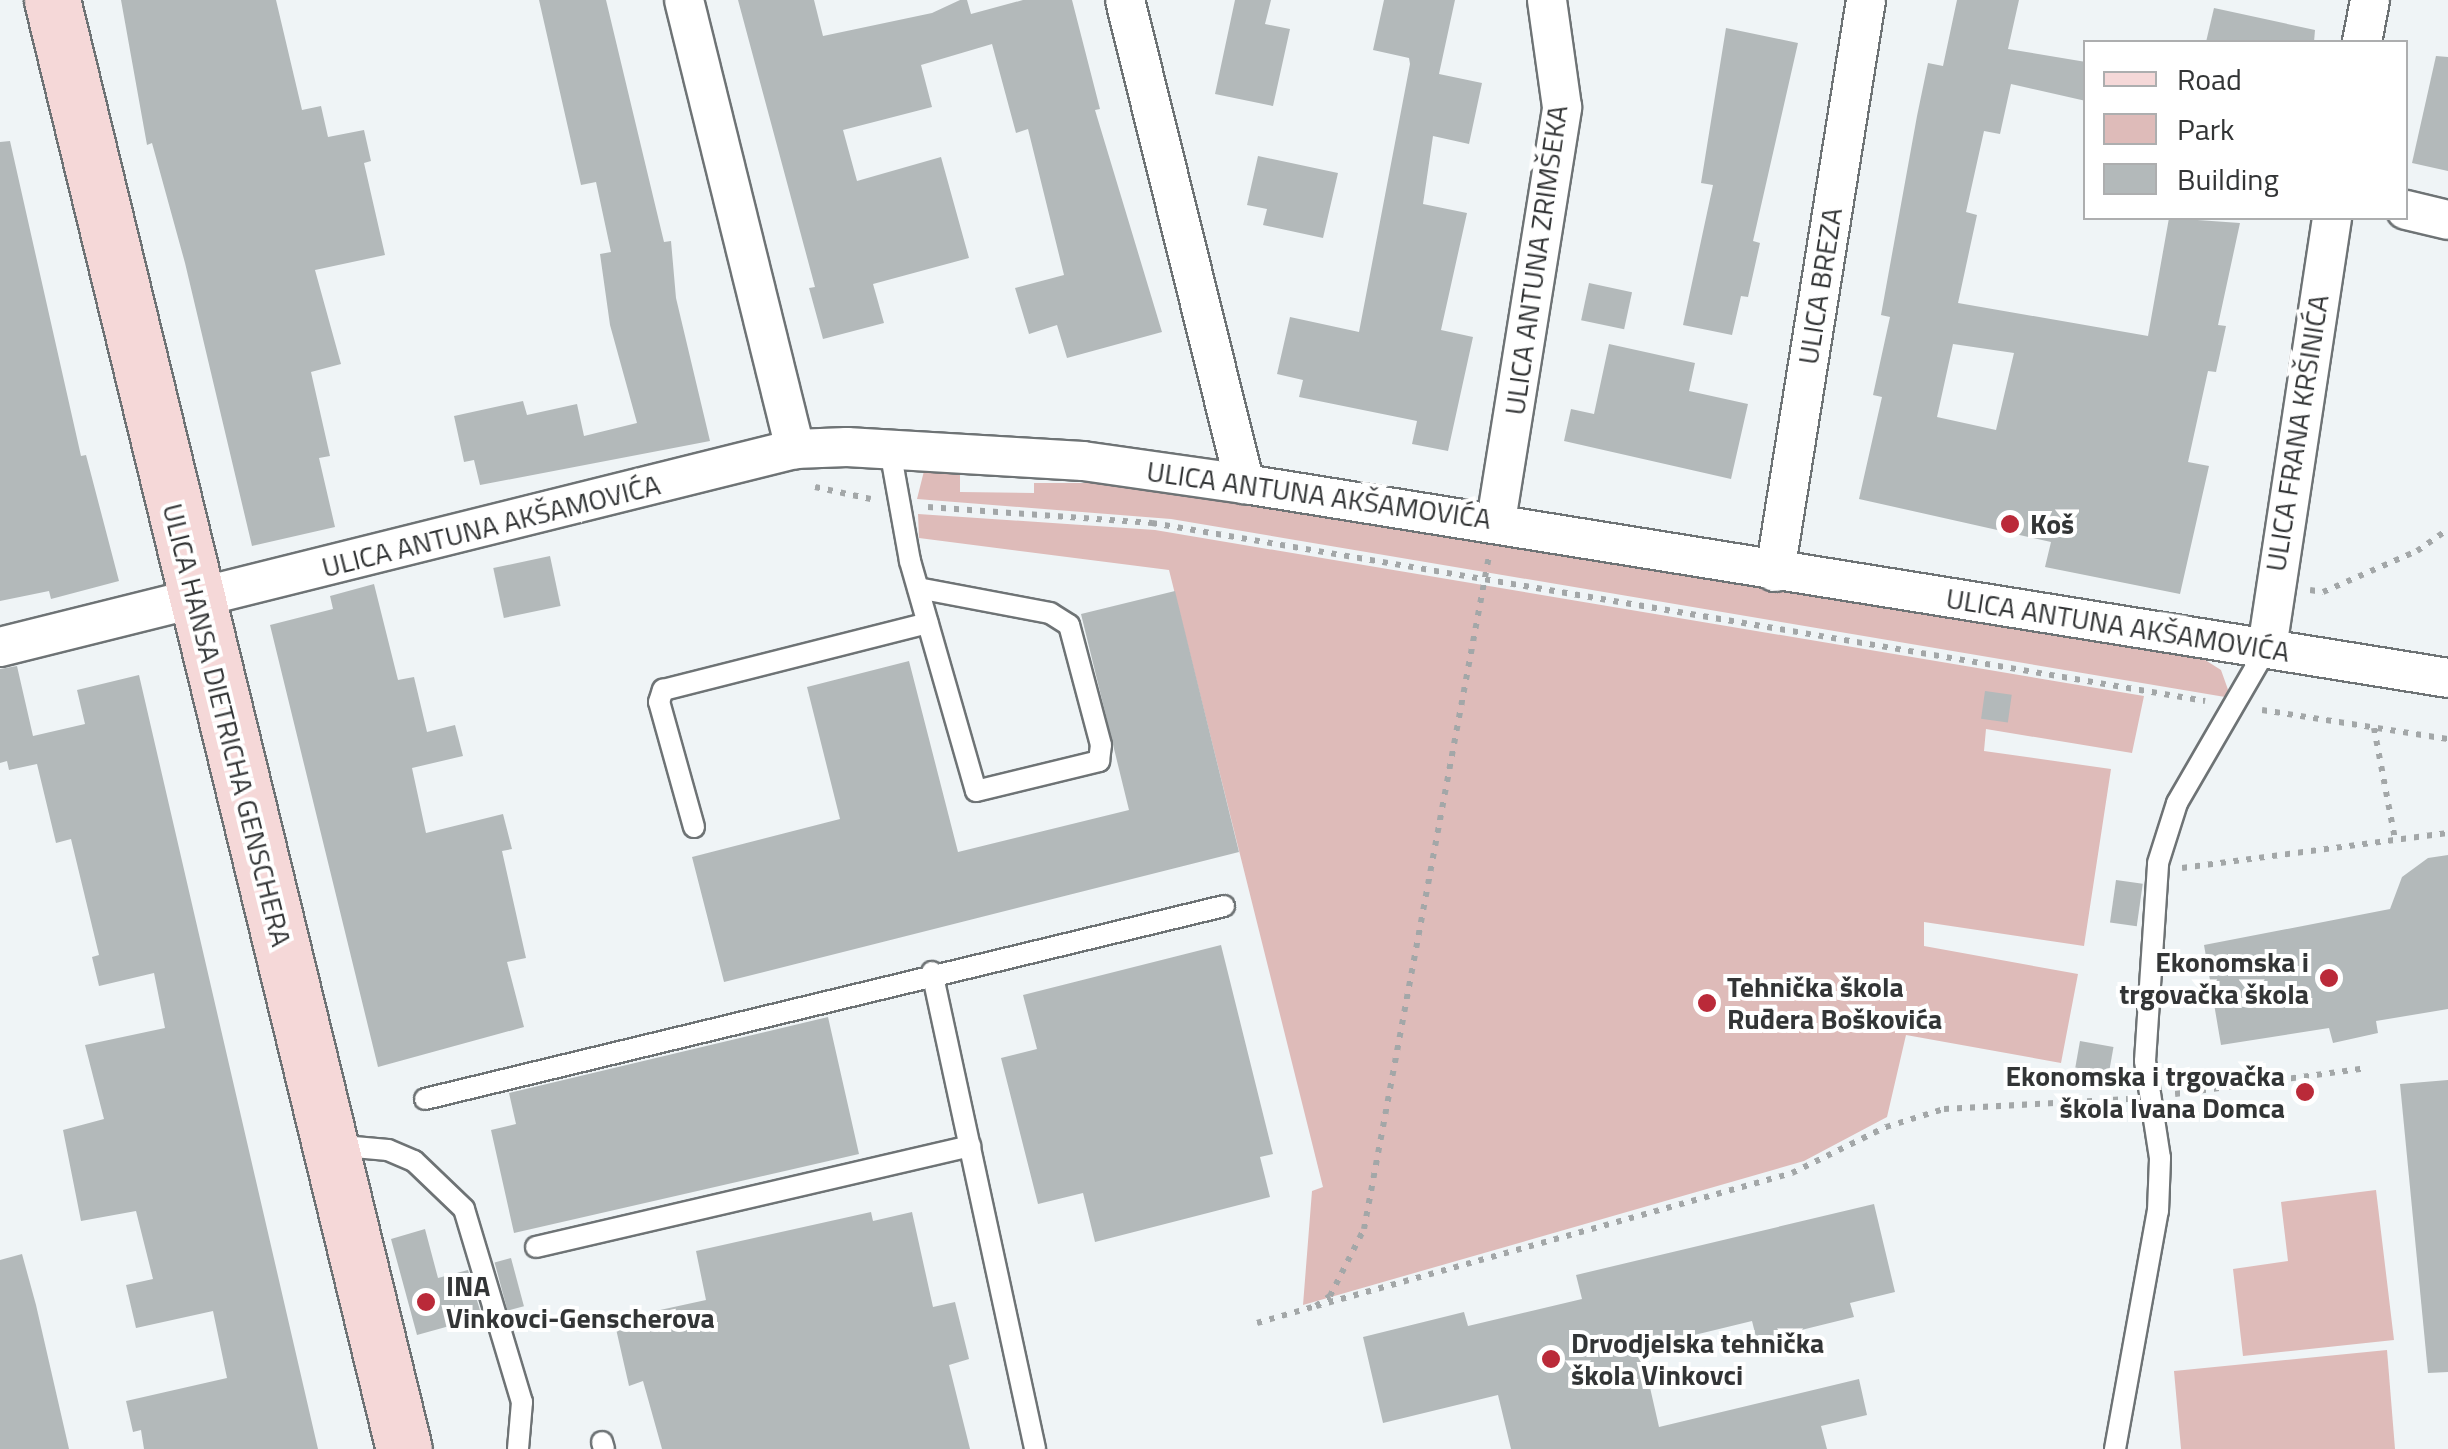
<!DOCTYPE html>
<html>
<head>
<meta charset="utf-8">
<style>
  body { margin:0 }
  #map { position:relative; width:2448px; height:1449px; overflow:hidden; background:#eff4f6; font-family:"Titillium Web",sans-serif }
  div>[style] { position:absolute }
  .green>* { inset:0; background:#debbb9 }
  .building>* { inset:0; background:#b3b9ba; transform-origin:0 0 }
  .path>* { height:6px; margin-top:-3px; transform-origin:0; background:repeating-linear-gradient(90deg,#a3a7a8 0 5px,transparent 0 13px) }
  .roads { filter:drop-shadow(2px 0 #6e7375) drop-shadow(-2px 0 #6e7375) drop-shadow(0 2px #6e7375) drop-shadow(0 -2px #6e7375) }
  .service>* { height:20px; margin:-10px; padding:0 10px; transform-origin:10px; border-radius:10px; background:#fff }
  .minor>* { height:38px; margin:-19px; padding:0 19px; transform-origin:19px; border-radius:19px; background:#fff }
  .secondary>* { height:55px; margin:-27.5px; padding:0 27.5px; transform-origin:27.5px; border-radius:27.5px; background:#f5d8d8 }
  .dots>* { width:28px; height:28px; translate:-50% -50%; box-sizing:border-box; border:5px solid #fff; border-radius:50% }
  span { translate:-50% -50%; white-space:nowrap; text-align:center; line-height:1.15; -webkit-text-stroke:8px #fff; paint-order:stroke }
  .street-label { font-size:28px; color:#333536 }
  .poi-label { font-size:28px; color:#333536; font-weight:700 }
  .left { translate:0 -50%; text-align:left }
  .right { translate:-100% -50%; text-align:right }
  .legend { position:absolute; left:2083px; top:40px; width:325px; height:180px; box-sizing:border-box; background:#fff; border:2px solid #adaeaf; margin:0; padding:12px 18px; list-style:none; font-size:30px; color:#333536 }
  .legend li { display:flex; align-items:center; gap:20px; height:50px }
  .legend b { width:50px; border:2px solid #adaeaf }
</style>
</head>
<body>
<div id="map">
  <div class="green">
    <div style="clip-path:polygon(925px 467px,960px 469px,960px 492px,1034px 493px,1034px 483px,1121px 483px,2202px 658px,2221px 670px,2231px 698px,1171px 519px,917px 499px)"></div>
    <div style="clip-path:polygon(918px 514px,1155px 530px,2144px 696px,2132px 753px,1986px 729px,1984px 751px,2111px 769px,2084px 946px,1924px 922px,1924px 946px,2078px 974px,2061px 1063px,1906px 1035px,1887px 1117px,1804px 1161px,1303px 1305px,1312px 1191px,1323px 1187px,1169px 570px,919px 538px)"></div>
    <div style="clip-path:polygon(2376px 1190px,2394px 1340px,2243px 1356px,2233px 1269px,2288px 1261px,2281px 1202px)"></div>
    <div style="clip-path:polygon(2387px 1350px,2395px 1449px,2181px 1449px,2174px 1371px)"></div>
  </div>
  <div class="building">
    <div style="clip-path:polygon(121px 0,276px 0,302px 110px,321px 106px,328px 137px,364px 130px,371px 161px,364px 163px,385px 255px,315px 270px,341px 364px,311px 372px,330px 456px,319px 458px,335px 527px,252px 546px,185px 263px,152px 143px,147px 145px)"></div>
    <div style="clip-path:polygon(539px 0,606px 0,664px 242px,671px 241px,676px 298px,710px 441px,480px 485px,474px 460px,464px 462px,454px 416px,523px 401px,527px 415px,577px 404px,584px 436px,637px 423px,610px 325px,600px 254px,611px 252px,596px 182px,581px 185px)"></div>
    <div style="clip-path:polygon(738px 0,814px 0,823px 36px,932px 13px,960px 0,967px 0,971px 14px,1023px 0,1072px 0,1100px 109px,1095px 110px,1162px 332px,1067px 358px,1057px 325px,1029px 334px,1015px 288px,1064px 275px,1028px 129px,1016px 133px,992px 44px,921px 65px,932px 107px,843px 130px,857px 181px,941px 157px,969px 258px,873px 284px,884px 323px,823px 339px,809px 288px,815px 287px)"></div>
    <div style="clip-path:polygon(1235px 0,1271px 0,1265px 24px,1290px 29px,1273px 106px,1215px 94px)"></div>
    <div style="clip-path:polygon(1384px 0,1455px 0,1439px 74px,1482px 83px,1469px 144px,1433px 136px,1423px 204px,1467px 213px,1441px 330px,1473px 337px,1448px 451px,1412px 444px,1417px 421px,1299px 397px,1303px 380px,1277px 374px,1290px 317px,1359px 332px,1410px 64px,1409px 58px,1373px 50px)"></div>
    <div style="clip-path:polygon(evenodd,1957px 0,2019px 0,2008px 49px,2086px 62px,2086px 101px,2011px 84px,2000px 134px,1984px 131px,1966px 212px,1977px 215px,1958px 303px,2148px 336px,2169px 218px,2240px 223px,2218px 325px,2226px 326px,2216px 372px,2208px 371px,2188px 462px,2209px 466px,2180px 594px,2045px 567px,2051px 542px,1859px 499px,1882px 397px,1873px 395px,1890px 317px,1881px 315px,1917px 116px,1928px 63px,1943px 66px,1957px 0,1953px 344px,2014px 353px,1996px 430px,1937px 417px,1953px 344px)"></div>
    <div style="clip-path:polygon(2214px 8px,2315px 30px,2314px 42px,2206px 42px)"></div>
    <div style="clip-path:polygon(1726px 28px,1798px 43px,1753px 241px,1760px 243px,1748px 297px,1741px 296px,1732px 335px,1683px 325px,1713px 185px,1701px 183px)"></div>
    <div style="clip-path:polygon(2436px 56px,2448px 57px,2448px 171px,2412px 163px)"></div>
    <div style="clip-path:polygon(10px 141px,81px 456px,86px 455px,119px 581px,51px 599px,49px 591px,0 601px,0 142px)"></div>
    <div style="clip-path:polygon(1258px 156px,1338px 173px,1323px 238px,1263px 225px,1267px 209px,1247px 205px)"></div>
    <div style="left:1589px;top:283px;width:44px;height:38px;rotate:12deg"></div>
    <div style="clip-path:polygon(1609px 344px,1695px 363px,1689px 391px,1748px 404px,1731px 479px,1564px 441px,1571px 409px,1594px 414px)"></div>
    <div style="left:550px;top:556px;width:51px;height:58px;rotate:78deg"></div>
    <div style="clip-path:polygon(374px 584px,398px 680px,414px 677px,427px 732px,455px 725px,463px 756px,412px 768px,426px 833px,503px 814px,512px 849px,502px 851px,526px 958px,507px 962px,524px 1027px,378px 1067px,270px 625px,333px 609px,330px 596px)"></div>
    <div style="clip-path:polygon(1175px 591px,1239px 852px,724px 982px,692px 857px,840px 819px,807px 687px,909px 661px,958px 852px,1129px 810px,1081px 614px)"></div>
    <div style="clip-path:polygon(17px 666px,33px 736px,85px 724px,77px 690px,139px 675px,318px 1449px,144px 1449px,141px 1430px,133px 1432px,126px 1401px,227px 1378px,213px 1311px,136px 1328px,126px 1285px,153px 1279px,136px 1211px,81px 1221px,63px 1130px,104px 1119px,85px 1045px,165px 1028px,154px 973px,99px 986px,92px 957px,99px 955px,71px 839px,56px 843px,37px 764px,9px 770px,7px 761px,0 763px,0 669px)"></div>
    <div style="left:1985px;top:691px;width:27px;height:28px;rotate:8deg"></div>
    <div style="clip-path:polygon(2448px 855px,2448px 1009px,2376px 1021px,2378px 1033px,2333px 1043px,2329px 1028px,2221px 1045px,2204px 945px,2390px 909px,2402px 877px,2428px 858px)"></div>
    <div style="left:2116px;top:880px;width:27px;height:43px;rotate:8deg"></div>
    <div style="clip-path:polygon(1221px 945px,1273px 1154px,1260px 1157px,1270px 1197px,1095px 1242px,1083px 1193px,1038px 1204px,1001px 1058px,1037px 1049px,1023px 995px)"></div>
    <div style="clip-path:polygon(828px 1017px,859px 1154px,514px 1233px,491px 1130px,516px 1124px,509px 1093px)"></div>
    <div style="left:2080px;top:1041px;width:34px;height:27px;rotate:10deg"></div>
    <div style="clip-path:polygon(2448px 1080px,2448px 1372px,2428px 1373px,2400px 1084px)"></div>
    <div style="clip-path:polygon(1874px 1204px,1895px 1292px,1850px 1303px,1854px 1317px,1757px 1341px,1752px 1321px,1641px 1348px,1659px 1427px,1859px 1379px,1867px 1415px,1821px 1426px,1827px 1449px,1511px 1449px,1498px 1395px,1383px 1423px,1363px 1337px,1464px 1312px,1468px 1326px,1582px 1299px,1576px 1275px)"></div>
    <div style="clip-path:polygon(871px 1212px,873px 1221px,912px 1212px,933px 1307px,955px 1302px,969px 1359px,949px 1365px,970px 1449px,662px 1449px,643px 1381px,629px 1386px,614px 1320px,706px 1300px,696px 1251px)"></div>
    <div style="clip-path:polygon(425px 1229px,438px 1278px,468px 1270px,482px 1317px,417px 1335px,391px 1239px)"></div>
    <div style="clip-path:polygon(22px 1254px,36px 1305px,69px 1449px,0 1449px,0 1260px)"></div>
    <div style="left:511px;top:1258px;width:50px;height:17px;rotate:75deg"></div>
  </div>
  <div class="path">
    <div style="left:815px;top:487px;width:57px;rotate:12.1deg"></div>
    <div style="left:928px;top:507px;width:225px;rotate:4.1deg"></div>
    <div style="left:1152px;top:523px;width:1068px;rotate:9.59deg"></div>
    <div style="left:2310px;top:590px;width:13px;rotate:9deg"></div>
    <div style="left:2323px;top:592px;width:103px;rotate:-23.6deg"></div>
    <div style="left:2417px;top:551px;width:38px;rotate:-35deg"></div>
    <div style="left:2262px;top:710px;width:188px;rotate:8.9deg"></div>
    <div style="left:2374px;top:728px;width:113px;rotate:79.3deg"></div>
    <div style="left:2182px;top:868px;width:268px;rotate:-7.5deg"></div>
    <div style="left:2175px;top:1094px;width:194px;rotate:-7.7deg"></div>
    <div style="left:1316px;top:1306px;width:494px;rotate:-15.6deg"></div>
    <div style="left:1792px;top:1173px;width:105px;rotate:-26.1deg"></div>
    <div style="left:1886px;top:1127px;width:61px;rotate:-17.2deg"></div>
    <div style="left:1944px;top:1109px;width:184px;rotate:-3.1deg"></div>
    <div style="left:1257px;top:1323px;width:61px;rotate:-16.1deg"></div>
    <div style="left:1316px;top:1306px;width:17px;rotate:-36deg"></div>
    <div style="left:1330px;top:1296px;width:75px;rotate:-63.1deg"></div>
    <div style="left:1364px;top:1229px;width:685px;rotate:-79.48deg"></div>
  </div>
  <div class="roads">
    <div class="service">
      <div style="left:890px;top:450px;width:113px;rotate:79.8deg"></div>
      <div style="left:910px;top:561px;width:239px;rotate:74deg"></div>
      <div style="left:976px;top:791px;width:127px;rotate:-13.7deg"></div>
      <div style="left:1099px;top:761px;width:16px;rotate:-83deg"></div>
      <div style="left:1101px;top:745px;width:124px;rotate:-104.9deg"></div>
      <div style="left:1069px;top:625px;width:22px;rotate:-148deg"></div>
      <div style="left:1050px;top:613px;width:134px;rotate:-169.3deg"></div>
      <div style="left:694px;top:827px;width:130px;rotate:-105.6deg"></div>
      <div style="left:659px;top:702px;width:13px;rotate:-72deg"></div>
      <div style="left:663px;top:690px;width:273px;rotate:-14.2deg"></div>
      <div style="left:932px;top:972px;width:488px;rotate:77.8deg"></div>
      <div style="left:425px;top:1099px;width:822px;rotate:-13.58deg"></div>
      <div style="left:332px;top:1145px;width:56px;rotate:5.1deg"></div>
      <div style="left:388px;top:1150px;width:28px;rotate:23deg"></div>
      <div style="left:414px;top:1161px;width:69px;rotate:43.8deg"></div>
      <div style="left:464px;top:1209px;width:202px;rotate:73.3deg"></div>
      <div style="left:522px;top:1402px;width:47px;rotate:94.9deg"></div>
      <div style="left:536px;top:1247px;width:446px;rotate:-13.1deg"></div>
      <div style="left:602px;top:1442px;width:7px;rotate:74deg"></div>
      <div style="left:2115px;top:1449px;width:242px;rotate:-79.8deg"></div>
      <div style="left:2158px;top:1211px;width:53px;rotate:-87.8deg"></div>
      <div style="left:2160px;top:1158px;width:98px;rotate:-98.8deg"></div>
      <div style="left:2145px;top:1061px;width:198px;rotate:-86.2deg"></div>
      <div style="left:2158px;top:863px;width:63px;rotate:-72.4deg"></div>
      <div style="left:2177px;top:803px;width:179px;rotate:-59.9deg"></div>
    </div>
    <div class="minor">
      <div style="left:684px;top:0;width:463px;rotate:76.1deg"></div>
      <div style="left:1125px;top:0;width:499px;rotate:76.1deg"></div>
      <div style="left:2362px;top:42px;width:43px;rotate:-79.2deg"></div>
      <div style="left:2406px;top:210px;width:43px;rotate:13.4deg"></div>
      <div style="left:1496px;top:521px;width:419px;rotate:-80.9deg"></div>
      <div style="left:1562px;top:107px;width:108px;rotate:-98deg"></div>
      <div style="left:1775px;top:572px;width:579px;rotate:-80.96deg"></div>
      <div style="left:0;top:647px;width:819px;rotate:-13.99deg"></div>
      <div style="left:795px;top:449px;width:52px;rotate:-2.2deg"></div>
      <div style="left:847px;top:447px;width:236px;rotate:3.4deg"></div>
      <div style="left:1083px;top:461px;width:164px;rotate:8.1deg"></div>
      <div style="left:1245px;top:484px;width:1219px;rotate:9.16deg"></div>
      <div style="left:2267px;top:648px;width:435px;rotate:-81.4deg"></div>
    </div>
    <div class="secondary">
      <div style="left:52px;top:0;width:1491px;rotate:76.35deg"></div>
    </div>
  </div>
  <div class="dots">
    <div style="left:2010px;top:524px;background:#ba2a39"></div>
    <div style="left:2329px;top:978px;background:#ba2a39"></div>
    <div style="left:1707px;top:1003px;background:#ba2a39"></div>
    <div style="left:2305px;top:1092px;background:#ba2a39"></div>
    <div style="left:426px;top:1302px;background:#ba2a39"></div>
    <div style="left:1551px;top:1359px;background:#ba2a39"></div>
  </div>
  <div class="street-label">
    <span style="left:1536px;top:260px;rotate:-82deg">ULICA ANTUNA ZRIMŠEKA</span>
    <span style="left:1820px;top:286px;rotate:-81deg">ULICA BREZA</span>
    <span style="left:2297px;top:433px;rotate:-81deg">ULICA FRANA KRŠINIĆA</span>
    <span style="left:1319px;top:495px;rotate:8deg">ULICA ANTUNA AKŠAMOVIĆA</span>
    <span style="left:491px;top:526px;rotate:-14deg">ULICA ANTUNA AKŠAMOVIĆA</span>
    <span style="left:2118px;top:625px;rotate:9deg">ULICA ANTUNA AKŠAMOVIĆA</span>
    <span style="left:227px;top:725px;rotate:76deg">ULICA HANSA DIETRICHA GENSCHERA</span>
  </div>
  <div class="poi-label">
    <span class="left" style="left:2030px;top:524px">Koš</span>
    <span class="right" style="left:2309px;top:978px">Ekonomska i<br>trgovačka škola</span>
    <span class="left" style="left:1727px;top:1003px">Tehnička škola<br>Ruđera Boškovića</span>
    <span class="right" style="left:2285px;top:1092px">Ekonomska i trgovačka<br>škola Ivana Domca</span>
    <span class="left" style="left:446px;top:1302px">INA<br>Vinkovci-Genscherova</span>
    <span class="left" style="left:1571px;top:1359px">Drvodjelska tehnička<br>škola Vinkovci</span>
  </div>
  <ul class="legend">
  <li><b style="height:12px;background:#f5d8d8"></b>Road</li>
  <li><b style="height:28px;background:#debbb9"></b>Park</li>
  <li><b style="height:28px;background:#b3b9ba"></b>Building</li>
  </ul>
</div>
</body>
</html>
